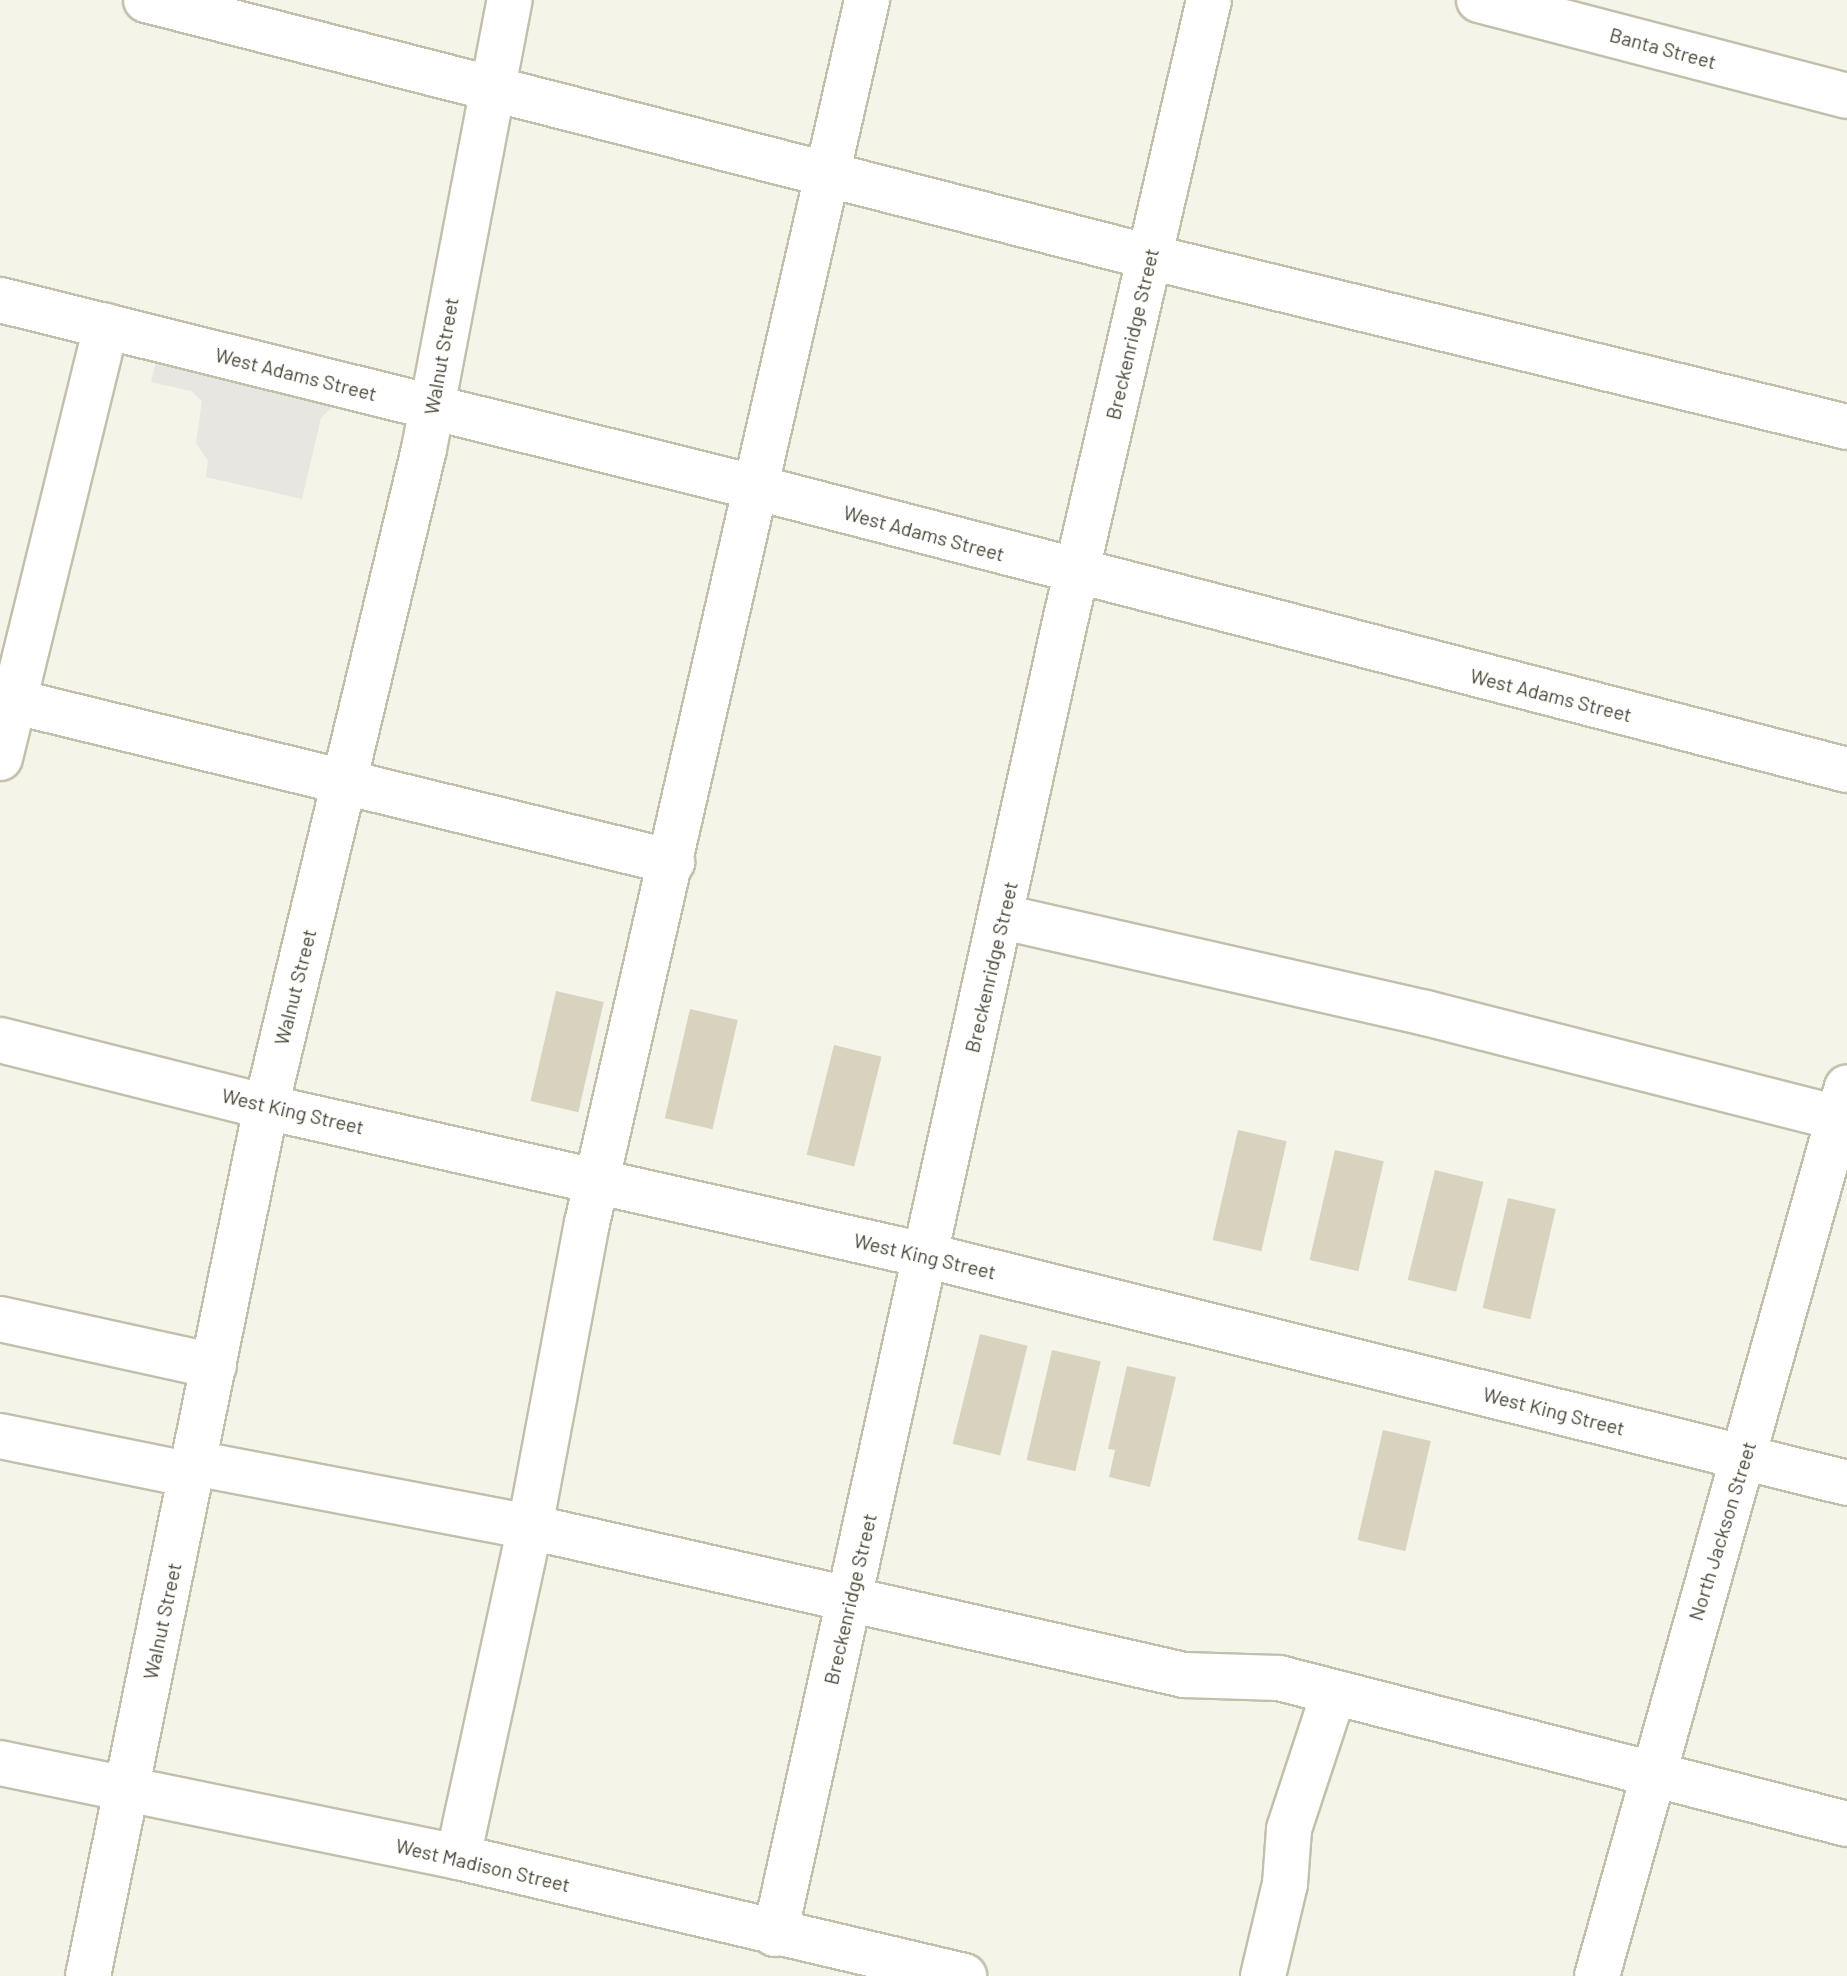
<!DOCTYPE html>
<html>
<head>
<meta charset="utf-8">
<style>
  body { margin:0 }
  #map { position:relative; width:1847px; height:1976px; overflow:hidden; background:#f5f4e9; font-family:Barlow,sans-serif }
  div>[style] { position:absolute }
  .parking>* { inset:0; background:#e7e6e1 }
  .building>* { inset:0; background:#d8d3be; transform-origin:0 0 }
  .roads { filter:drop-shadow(2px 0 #c2bfab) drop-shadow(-2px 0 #c2bfab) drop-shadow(0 2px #c2bfab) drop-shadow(0 -2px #c2bfab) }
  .minor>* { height:44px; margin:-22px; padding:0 22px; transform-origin:22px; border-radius:22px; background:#fff }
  span { translate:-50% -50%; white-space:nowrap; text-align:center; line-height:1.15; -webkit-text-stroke:6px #fff; paint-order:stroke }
  .street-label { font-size:20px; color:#4a4637 }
</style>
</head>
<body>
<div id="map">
  <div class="parking">
    <div style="clip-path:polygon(156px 362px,334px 405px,321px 418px,302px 499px,206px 477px,208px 461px,196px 443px,202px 401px,191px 391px,151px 382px)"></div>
  </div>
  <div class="building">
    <div style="left:556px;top:991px;width:49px;height:113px;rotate:13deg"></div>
    <div style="left:690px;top:1009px;width:49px;height:112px;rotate:13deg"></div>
    <div style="left:834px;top:1045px;width:49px;height:113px;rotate:14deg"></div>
    <div style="left:1238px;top:1130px;width:50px;height:113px;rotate:13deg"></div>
    <div style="left:1335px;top:1150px;width:50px;height:113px;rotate:13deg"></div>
    <div style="left:1435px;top:1170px;width:50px;height:113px;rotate:14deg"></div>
    <div style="left:1508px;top:1198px;width:49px;height:113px;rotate:13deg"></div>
    <div style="left:980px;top:1334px;width:49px;height:113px;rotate:14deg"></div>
    <div style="left:1052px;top:1350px;width:50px;height:113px;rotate:13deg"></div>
    <div style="clip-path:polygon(1127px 1366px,1176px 1377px,1150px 1487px,1109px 1477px,1115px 1450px,1108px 1449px)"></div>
    <div style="left:1383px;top:1430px;width:49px;height:113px;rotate:13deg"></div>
  </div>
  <div class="roads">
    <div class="minor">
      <div style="left:146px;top:0;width:1036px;rotate:14.36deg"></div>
      <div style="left:1150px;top:257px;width:717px;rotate:13.71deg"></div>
      <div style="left:1479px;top:0;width:380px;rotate:14.6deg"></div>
      <div style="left:0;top:300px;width:781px;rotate:13.93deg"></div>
      <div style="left:758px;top:488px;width:1125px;rotate:14.52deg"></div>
      <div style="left:0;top:698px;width:692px;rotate:13.71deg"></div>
      <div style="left:0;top:758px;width:445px;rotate:-76.2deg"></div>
      <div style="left:1003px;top:917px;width:434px;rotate:12.8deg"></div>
      <div style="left:1426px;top:1013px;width:426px;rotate:14.3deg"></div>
      <div style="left:0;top:1040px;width:274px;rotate:14.1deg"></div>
      <div style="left:266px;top:1107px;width:679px;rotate:12.68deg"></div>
      <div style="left:928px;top:1256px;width:947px;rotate:13.87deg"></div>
      <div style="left:0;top:1319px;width:219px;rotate:12.4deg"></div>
      <div style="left:0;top:1436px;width:195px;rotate:11.5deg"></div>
      <div style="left:194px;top:1463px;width:342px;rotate:10.8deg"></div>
      <div style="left:530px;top:1527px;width:671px;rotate:12.75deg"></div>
      <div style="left:1184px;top:1675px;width:95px;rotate:1.8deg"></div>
      <div style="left:1279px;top:1678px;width:586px;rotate:14.42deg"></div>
      <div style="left:0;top:1763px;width:468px;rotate:11.6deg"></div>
      <div style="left:458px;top:1857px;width:520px;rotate:13.23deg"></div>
      <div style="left:458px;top:1857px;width:338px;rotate:-77.7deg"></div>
      <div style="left:530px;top:1527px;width:309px;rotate:-79.4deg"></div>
      <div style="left:587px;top:1223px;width:1255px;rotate:-77.1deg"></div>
      <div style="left:775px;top:1934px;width:1353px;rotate:-77.54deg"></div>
      <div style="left:1067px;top:613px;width:629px;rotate:-76.96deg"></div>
      <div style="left:88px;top:1976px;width:887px;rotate:-78.42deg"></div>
      <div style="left:266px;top:1107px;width:677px;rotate:-76.5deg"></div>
      <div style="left:424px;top:449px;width:457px;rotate:-79.2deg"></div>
      <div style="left:1263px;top:1976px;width:95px;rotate:-76.6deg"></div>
      <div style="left:1285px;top:1884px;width:55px;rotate:-85.8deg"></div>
      <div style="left:1289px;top:1829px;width:141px;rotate:-71.8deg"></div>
      <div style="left:1597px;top:1976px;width:923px;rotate:-74.29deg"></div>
    </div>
  </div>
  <div class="street-label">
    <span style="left:1663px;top:48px;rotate:15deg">Banta Street</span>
    <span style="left:1132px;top:334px;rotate:-77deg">Breckenridge Street</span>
    <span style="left:441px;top:356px;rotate:-80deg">Walnut Street</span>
    <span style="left:296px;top:374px;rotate:14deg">West Adams Street</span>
    <span style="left:924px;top:533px;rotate:15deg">West Adams Street</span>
    <span style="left:1551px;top:695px;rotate:14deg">West Adams Street</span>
    <span style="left:991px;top:967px;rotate:-77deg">Breckenridge Street</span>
    <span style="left:295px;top:987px;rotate:-76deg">Walnut Street</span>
    <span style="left:293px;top:1111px;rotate:13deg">West King Street</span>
    <span style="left:925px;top:1256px;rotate:13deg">West King Street</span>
    <span style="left:1554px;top:1411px;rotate:14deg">West King Street</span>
    <span style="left:1722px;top:1531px;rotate:-73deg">North Jackson Street</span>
    <span style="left:850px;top:1599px;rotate:-77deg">Breckenridge Street</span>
    <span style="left:162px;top:1621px;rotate:-78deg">Walnut Street</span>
    <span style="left:483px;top:1865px;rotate:13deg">West Madison Street</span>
  </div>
</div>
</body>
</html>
